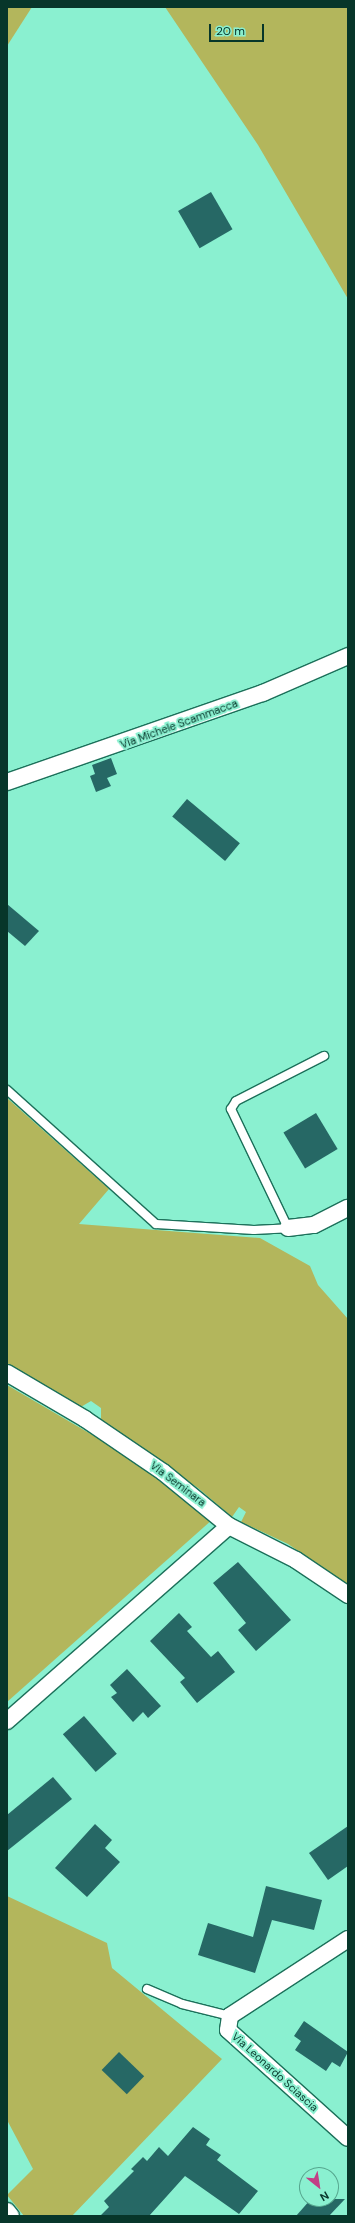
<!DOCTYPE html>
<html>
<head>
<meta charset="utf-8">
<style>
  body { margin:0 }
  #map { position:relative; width:355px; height:2223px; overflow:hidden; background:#8af0d0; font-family:"DM Sans",sans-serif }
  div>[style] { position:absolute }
  .green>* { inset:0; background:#b3b65c }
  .building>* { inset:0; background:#266865; transform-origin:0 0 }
  .roads { filter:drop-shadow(1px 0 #1c705a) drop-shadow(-1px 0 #1c705a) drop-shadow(0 1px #1c705a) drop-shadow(0 -1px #1c705a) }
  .lane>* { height:8px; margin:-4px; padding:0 4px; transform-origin:4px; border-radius:4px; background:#fff }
  .street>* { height:16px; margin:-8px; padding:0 8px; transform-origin:8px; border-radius:8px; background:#fff }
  span { translate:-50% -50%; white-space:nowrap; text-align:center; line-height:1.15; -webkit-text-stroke:4px #8af0d0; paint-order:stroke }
  .street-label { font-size:11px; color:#07362a }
  .frame { position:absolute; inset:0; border:8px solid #07362a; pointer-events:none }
  .north { position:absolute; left:299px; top:2167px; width:40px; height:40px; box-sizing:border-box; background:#8af0d0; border:1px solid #56a68e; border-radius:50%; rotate:150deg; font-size:11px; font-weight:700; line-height:16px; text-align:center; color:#07362a }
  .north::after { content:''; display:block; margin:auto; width:14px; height:18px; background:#c23f86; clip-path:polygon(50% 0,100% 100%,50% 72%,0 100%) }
  .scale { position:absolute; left:209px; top:24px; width:55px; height:18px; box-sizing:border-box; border:2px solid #07362a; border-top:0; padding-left:5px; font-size:12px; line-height:14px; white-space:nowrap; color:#07362a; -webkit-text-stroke:3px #8af0d0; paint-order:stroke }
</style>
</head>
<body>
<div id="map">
  <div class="green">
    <div style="clip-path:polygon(7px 7px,32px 7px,7px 46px)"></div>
    <div style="clip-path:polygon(165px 7px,348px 7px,348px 299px,258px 145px)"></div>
    <div style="clip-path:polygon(7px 1098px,109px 1189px,79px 1224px,260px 1238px,310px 1266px,318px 1285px,348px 1319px,347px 1584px,288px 1544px,241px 1522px,246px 1512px,239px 1507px,232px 1517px,198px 1488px,101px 1422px,101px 1408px,91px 1401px,79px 1408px,7px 1363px)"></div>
    <div style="clip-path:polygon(7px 1385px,130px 1457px,213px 1519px,7px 1702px)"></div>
    <div style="clip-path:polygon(7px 1896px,107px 1943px,112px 1968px,222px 2059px,72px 2216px,24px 2216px,7px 2195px,33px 2169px,7px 2120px)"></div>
  </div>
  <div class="building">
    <div style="left:211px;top:192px;width:43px;height:38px;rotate:60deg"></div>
    <div style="clip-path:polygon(111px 758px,117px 774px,107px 778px,111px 786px,96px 792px,90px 776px,95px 774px,92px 765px)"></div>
    <div style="left:187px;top:799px;width:69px;height:23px;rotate:40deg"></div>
    <div style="clip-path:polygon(7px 904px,39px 931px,25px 946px,7px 931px)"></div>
    <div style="left:316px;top:1113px;width:42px;height:38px;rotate:59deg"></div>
    <div style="clip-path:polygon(238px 1562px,291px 1620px,256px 1651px,238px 1630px,246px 1623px,213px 1583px)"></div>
    <div style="clip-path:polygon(179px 1613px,192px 1627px,187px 1631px,211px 1657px,218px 1651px,235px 1672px,197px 1703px,180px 1682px,185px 1678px,150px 1641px)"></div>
    <div style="clip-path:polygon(127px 1669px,161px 1706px,148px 1718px,143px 1712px,133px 1722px,111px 1697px,117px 1693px,110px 1685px)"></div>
    <div style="left:84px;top:1716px;width:50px;height:28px;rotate:49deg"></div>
    <div style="clip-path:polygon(53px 1777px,72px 1799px,7px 1851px,7px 1815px)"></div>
    <div style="clip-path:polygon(95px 1824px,112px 1840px,105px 1848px,120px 1862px,87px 1897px,55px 1868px)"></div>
    <div style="clip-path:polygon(348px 1826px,348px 1866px,328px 1880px,309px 1853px)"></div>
    <div style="clip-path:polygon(266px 1886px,322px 1900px,314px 1930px,272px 1920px,255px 1973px,198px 1955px,208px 1923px,253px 1937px)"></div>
    <div style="clip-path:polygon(304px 2021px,348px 2052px,340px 2067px,332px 2062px,326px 2071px,295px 2050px,301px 2041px,294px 2036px)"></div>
    <div style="left:119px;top:2052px;width:35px;height:25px;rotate:44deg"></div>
    <div style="clip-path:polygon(193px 2127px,210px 2139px,206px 2145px,221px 2155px,217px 2160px,258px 2191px,239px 2214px,185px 2176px,149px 2216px,100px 2216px,109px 2207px,104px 2201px,134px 2171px,131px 2169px,143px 2157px,147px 2161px,159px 2147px,168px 2156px)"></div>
    <div style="clip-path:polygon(311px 2199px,345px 2199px,329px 2216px,296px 2216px)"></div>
  </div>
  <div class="roads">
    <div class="lane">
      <div style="left:7px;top:1090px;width:200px;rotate:42deg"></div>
      <div style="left:156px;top:1224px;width:98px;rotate:3.5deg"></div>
      <div style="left:254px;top:1230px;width:34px;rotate:-3deg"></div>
      <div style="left:288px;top:1228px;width:132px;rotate:-115.6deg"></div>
      <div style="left:231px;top:1109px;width:9px;rotate:-58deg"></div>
      <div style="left:236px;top:1101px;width:99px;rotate:-27.1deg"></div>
      <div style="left:147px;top:1989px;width:38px;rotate:23deg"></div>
      <div style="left:182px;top:2004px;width:49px;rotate:14deg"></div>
    </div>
    <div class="street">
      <div style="left:7px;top:782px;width:271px;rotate:-19.2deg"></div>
      <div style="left:263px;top:693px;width:93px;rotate:-23.5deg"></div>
      <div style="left:288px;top:1228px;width:26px;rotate:-7deg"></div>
      <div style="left:314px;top:1225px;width:38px;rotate:-27deg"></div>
      <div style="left:7px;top:1373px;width:91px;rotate:30.5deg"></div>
      <div style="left:85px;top:1419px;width:94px;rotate:34.2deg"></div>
      <div style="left:163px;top:1472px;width:85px;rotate:39.3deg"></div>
      <div style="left:229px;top:1526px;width:75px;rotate:26.9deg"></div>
      <div style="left:296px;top:1560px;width:63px;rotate:33.9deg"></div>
      <div style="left:7px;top:1721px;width:295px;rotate:-41.3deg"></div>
      <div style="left:348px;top:1939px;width:141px;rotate:146.9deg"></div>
      <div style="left:230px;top:2016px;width:14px;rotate:98deg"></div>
      <div style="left:228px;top:2030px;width:161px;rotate:42deg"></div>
      <div style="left:7px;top:2211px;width:6px;rotate:51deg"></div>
    </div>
  </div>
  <div class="street-label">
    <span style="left:179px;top:724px;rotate:-20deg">Via Michele Scammacca</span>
    <span style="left:178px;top:1484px;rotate:37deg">Via Seminara</span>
    <span style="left:275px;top:2072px;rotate:42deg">Via Leonardo Sciascia</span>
  </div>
  <div class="frame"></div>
  <div class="north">N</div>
  <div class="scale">20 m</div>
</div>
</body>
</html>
